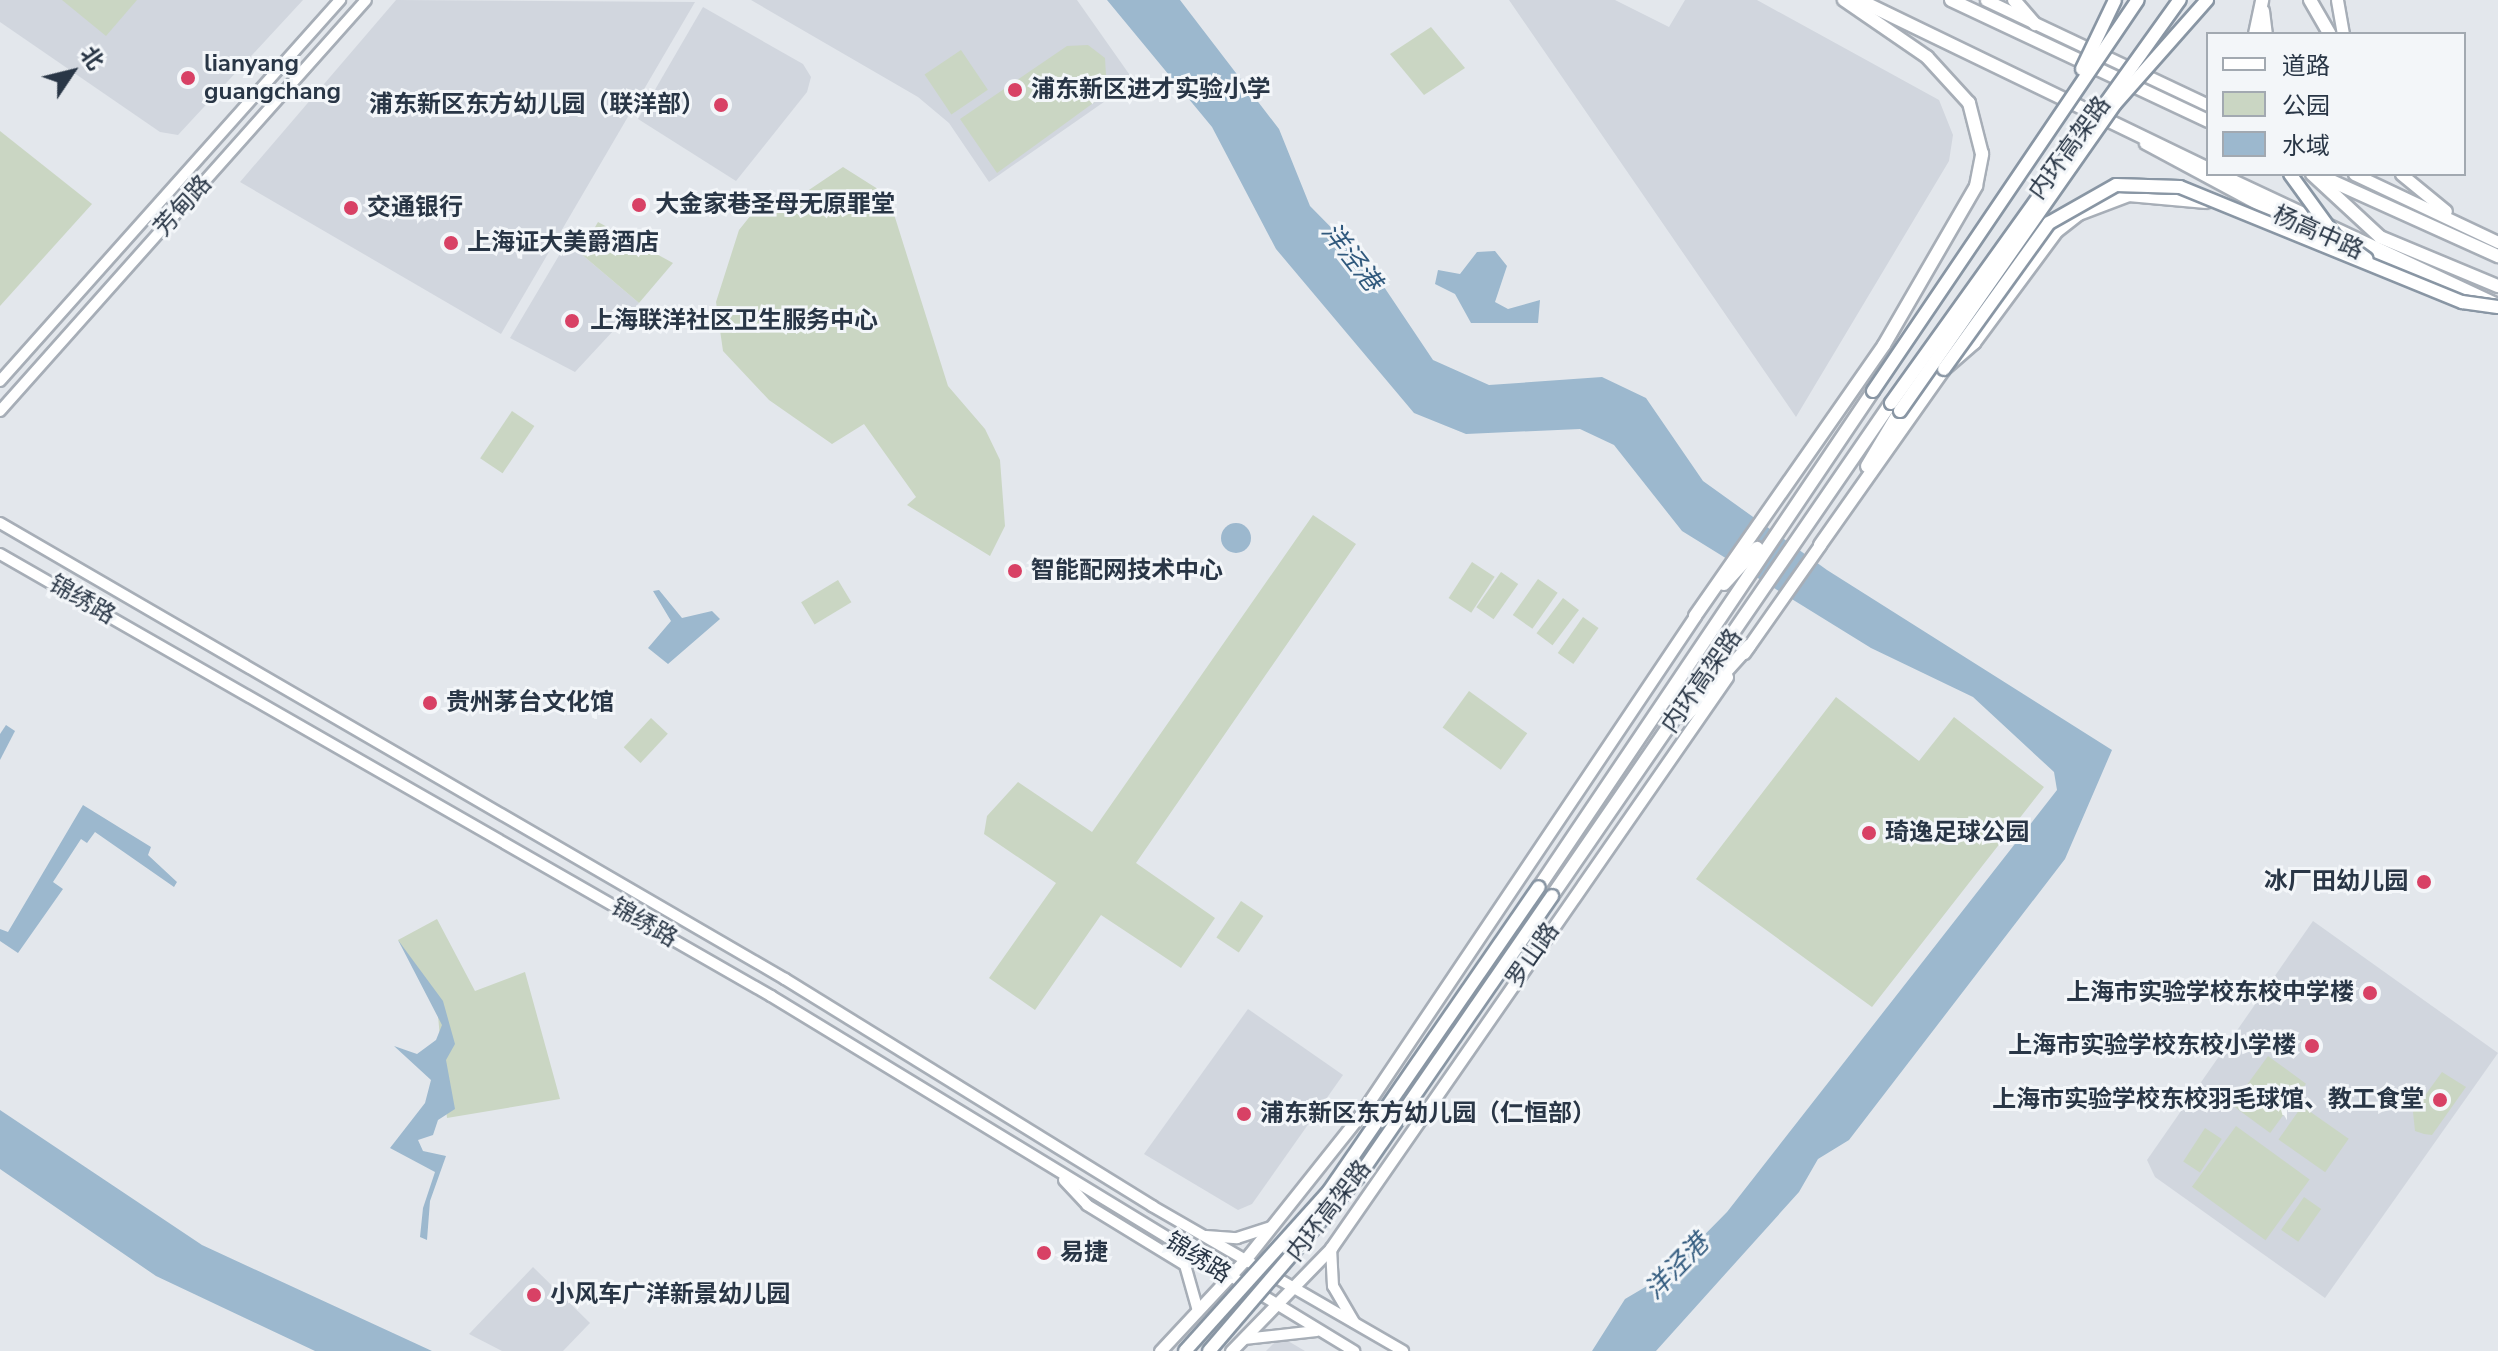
<!DOCTYPE html>
<html>
<head>
<meta charset="utf-8">
<style>
  body { margin:0 }
  #map { position:relative; width:2498px; height:1351px; overflow:hidden; background:#e3e7ec; font-family:"Nunito Sans","Noto Sans SC",sans-serif }
  div>[style] { position:absolute }
  .built>* { inset:0; background:#d1d6de }
  .green>* { inset:0; background:#cad6c3; transform-origin:0 0 }
  .water>* { inset:0; background:#9cb8ce }
  .round { border-radius:50% }
  .roads { filter:drop-shadow(2px 0 #a7aeb7) drop-shadow(-2px 0 #a7aeb7) drop-shadow(0 2px #a7aeb7) drop-shadow(0 -2px #a7aeb7) }
  .secondary>* { height:10px; margin:-5px; padding:0 5px; transform-origin:5px; border-radius:5px; background:#fff }
  .primary>* { height:11px; margin:-5.5px; padding:0 5.5px; transform-origin:5.5px; border-radius:5.5px; background:#fff }
  .trunk>* { height:12px; margin:-6px; padding:0 6px; transform-origin:6px; border-radius:6px; background:#fff }
  .bridges { filter:drop-shadow(2px 0 #8996a4) drop-shadow(-2px 0 #8996a4) drop-shadow(0 2px #8996a4) drop-shadow(0 -2px #8996a4) }
  .trunk-bridge>* { height:12px; margin:-6px; padding:0 6px; transform-origin:6px; border-radius:6px; background:#fff }
  .dots>* { width:22px; height:22px; translate:-50% -50%; box-sizing:border-box; border:4px solid #f3f6f9; border-radius:50% }
  span { translate:-50% -50%; white-space:nowrap; text-align:center; line-height:1.15; -webkit-text-stroke:6px #f3f6f9; paint-order:stroke }
  .poi-label { font-size:24px; color:#293646; font-weight:700 }
  .left { translate:0 -50%; text-align:left }
  .right { translate:-100% -50%; text-align:right }
  .street-label { font-size:24px; color:#293646 }
  .water-label { font-size:26px; color:#30597d; font-style:italic }
  .legend { position:absolute; left:2206px; top:32px; width:260px; height:144px; box-sizing:border-box; background:#f3f6f9; border:2px solid #a2a9b1; margin:0; padding:10px 14px; list-style:none; font-size:24px; color:#293646 }
  .legend li { display:flex; align-items:center; gap:16px; height:40px }
  .legend b { width:40px; border:2px solid #a2a9b1 }
  .north { position:absolute; left:32px; top:32px; width:80px; height:80px; -webkit-text-stroke:6px #f3f6f9; paint-order:stroke; rotate:55deg; font-size:22px; font-weight:700; line-height:32px; text-align:center; color:#293646 }
  .north::after { content:''; display:block; margin:auto; width:28px; height:36px; background:#293646; clip-path:polygon(50% 0,100% 100%,50% 72%,0 100%) }
</style>
</head>
<body>
<div id="map">
  <div class="built">
    <div style="clip-path:polygon(0 0,303px 0,178px 135px,160px 132px,0 22px)"></div>
    <div style="clip-path:polygon(396px 0,695px 2px,501px 334px,240px 182px)"></div>
    <div style="clip-path:polygon(751px 0,1077px 0,1134px 81px,989px 182px,949px 123px,918px 97px)"></div>
    <div style="clip-path:polygon(1509px 0,1615px 0,1669px 27px,1685px 0,1757px 0,1939px 100px,1953px 135px,1949px 161px,1796px 417px)"></div>
    <div style="clip-path:polygon(703px 7px,803px 64px,811px 77px,807px 92px,736px 181px,638px 119px)"></div>
    <div style="clip-path:polygon(567px 242px,639px 303px,575px 372px,510px 338px)"></div>
    <div style="clip-path:polygon(2313px 921px,2498px 1053px,2325px 1298px,2155px 1177px,2147px 1160px)"></div>
    <div style="clip-path:polygon(1248px 1009px,1343px 1075px,1252px 1204px,1238px 1210px,1144px 1154px)"></div>
    <div style="clip-path:polygon(533px 1267px,590px 1323px,563px 1351px,502px 1351px,469px 1334px)"></div>
    <div style="clip-path:polygon(1277px 1340px,1288px 1341px,1305px 1351px,1266px 1351px)"></div>
  </div>
  <div class="green">
    <div style="clip-path:polygon(62px 0,137px 0,106px 36px)"></div>
    <div style="clip-path:polygon(1431px 27px,1465px 68px,1424px 95px,1390px 54px)"></div>
    <div style="clip-path:polygon(1067px 46px,1088px 45px,1105px 58px,1107px 93px,997px 173px,960px 119px)"></div>
    <div style="left:961px;top:50px;width:48px;height:44px;rotate:56deg"></div>
    <div style="clip-path:polygon(0 131px,92px 204px,0 306px)"></div>
    <div style="clip-path:polygon(843px 167px,881px 191px,893px 211px,948px 386px,985px 429px,1000px 460px,1005px 526px,990px 556px,907px 505px,916px 497px,864px 424px,832px 444px,769px 400px,723px 351px,716px 302px,739px 230px,751px 215px,797px 198px)"></div>
    <div style="clip-path:polygon(598px 222px,673px 263px,639px 303px,580px 253px)"></div>
    <div style="left:512px;top:411px;width:27px;height:57px;rotate:34deg"></div>
    <div style="clip-path:polygon(1313px 515px,1356px 544px,1136px 863px,1215px 918px,1181px 968px,1101px 915px,1035px 1010px,989px 978px,1056px 883px,984px 834px,987px 816px,1018px 782px,1092px 832px)"></div>
    <div style="left:1472px;top:562px;width:27px;height:43px;rotate:33deg"></div>
    <div style="left:1501px;top:572px;width:21px;height:43px;rotate:35deg"></div>
    <div style="left:1538px;top:579px;width:24px;height:44px;rotate:35deg"></div>
    <div style="left:838px;top:580px;width:26px;height:43px;rotate:59deg"></div>
    <div style="left:1563px;top:598px;width:20px;height:44px;rotate:37deg"></div>
    <div style="left:1583px;top:617px;width:19px;height:44px;rotate:35deg"></div>
    <div style="left:1469px;top:691px;width:72px;height:45px;rotate:36deg"></div>
    <div style="clip-path:polygon(1836px 697px,1919px 761px,1954px 717px,2044px 787px,1872px 1007px,1696px 879px)"></div>
    <div style="left:651px;top:718px;width:23px;height:40px;rotate:43deg"></div>
    <div style="left:1241px;top:901px;width:27px;height:44px;rotate:34deg"></div>
    <div style="clip-path:polygon(437px 919px,475px 991px,525px 972px,560px 1099px,447px 1118px,437px 1004px,398px 940px)"></div>
    <div style="left:2268px;top:1056px;width:47px;height:61px;rotate:36deg"></div>
    <div style="clip-path:polygon(2442px 1072px,2466px 1087px,2432px 1135px,2424px 1134px,2415px 1131px,2413px 1112px)"></div>
    <div style="left:2302px;top:1106px;width:57px;height:41px;rotate:35deg"></div>
    <div style="left:2236px;top:1126px;width:91px;height:75px;rotate:36deg"></div>
    <div style="left:2205px;top:1128px;width:20px;height:40px;rotate:33deg"></div>
    <div style="left:2304px;top:1197px;width:21px;height:40px;rotate:35deg"></div>
  </div>
  <div class="water">
    <div style="clip-path:polygon(1107px 0,1180px 0,1279px 129px,1310px 206px,1372px 269px,1433px 360px,1489px 385px,1602px 377px,1646px 398px,1703px 481px,1827px 570px,2112px 750px,2065px 859px,1849px 1140px,1818px 1159px,1799px 1192px,1656px 1351px,1592px 1351px,1625px 1299px,1664px 1276px,1727px 1212px,2057px 790px,2054px 772px,1973px 697px,1871px 648px,1682px 531px,1614px 445px,1580px 429px,1466px 434px,1414px 413px,1276px 249px,1212px 127px)"></div>
    <div style="clip-path:polygon(1495px 251px,1507px 266px,1495px 302px,1508px 309px,1540px 300px,1538px 323px,1471px 323px,1455px 294px,1435px 284px,1438px 270px,1460px 274px,1477px 252px)"></div>
    <div class="round" style="left:1221px;top:523px;width:30px;height:30px"></div>
    <div style="clip-path:polygon(659px 590px,682px 618px,712px 611px,720px 619px,668px 664px,648px 648px,671px 621px,653px 591px)"></div>
    <div style="clip-path:polygon(6px 725px,15px 731px,0 760px,0 734px)"></div>
    <div style="clip-path:polygon(83px 805px,151px 847px,148px 855px,177px 882px,174px 887px,95px 832px,87px 843px,81px 839px,53px 882px,63px 889px,18px 953px,0 941px,0 929px,8px 932px)"></div>
    <div style="clip-path:polygon(398px 940px,443px 1001px,455px 1044px,446px 1060px,455px 1109px,438px 1120px,433px 1135px,418px 1140px,423px 1151px,446px 1156px,430px 1201px,427px 1240px,420px 1237px,423px 1208px,435px 1172px,390px 1148px,425px 1103px,431px 1080px,394px 1046px,417px 1054px,436px 1040px,442px 1025px)"></div>
    <div style="clip-path:polygon(0 1110px,202px 1245px,432px 1351px,315px 1351px,156px 1276px,0 1169px)"></div>
  </div>
  <div class="roads">
    <div class="secondary">
      <div style="left:0;top:381px;width:511px;rotate:-48.25deg"></div>
      <div style="left:0;top:411px;width:550px;rotate:-48.31deg"></div>
      <div style="left:0;top:523px;width:908px;rotate:30.15deg"></div>
      <div style="left:785px;top:979px;width:432px;rotate:31.7deg"></div>
      <div style="left:1152px;top:1206px;width:290px;rotate:30deg"></div>
      <div style="left:0;top:554px;width:889px;rotate:29.82deg"></div>
      <div style="left:771px;top:996px;width:683px;rotate:31.34deg"></div>
      <div style="left:1064px;top:1180px;width:34px;rotate:47deg"></div>
      <div style="left:1087px;top:1205px;width:115px;rotate:31.5deg"></div>
      <div style="left:1185px;top:1265px;width:48px;rotate:74.2deg"></div>
      <div style="left:1206px;top:1236px;width:31px;rotate:4deg"></div>
      <div style="left:1237px;top:1238px;width:35px;rotate:-18deg"></div>
      <div style="left:1331px;top:1248px;width:38px;rotate:87deg"></div>
      <div style="left:1333px;top:1286px;width:42px;rotate:59.7deg"></div>
      <div style="left:1244px;top:1339px;width:73px;rotate:-6.3deg"></div>
    </div>
    <div class="primary">
      <div style="left:1986px;top:0;width:246px;rotate:25.3deg"></div>
      <div style="left:2337px;top:0;width:35px;rotate:80deg"></div>
      <div style="left:2145px;top:143px;width:167px;rotate:28.3deg"></div>
      <div style="left:2354px;top:174px;width:159px;rotate:25.3deg"></div>
      <div style="left:2401px;top:174px;width:58px;rotate:39.4deg"></div>
      <div style="left:2307px;top:230px;width:39px;rotate:23deg"></div>
      <div style="left:2359px;top:252px;width:127px;rotate:22.7deg"></div>
      <div style="left:1744px;top:653px;width:132px;rotate:-54.9deg"></div>
      <div style="left:1160px;top:1351px;width:123px;rotate:-47deg"></div>
      <div style="left:1244px;top:1261px;width:186px;rotate:-51.5deg"></div>
      <div style="left:1360px;top:1115px;width:601px;rotate:-56.12deg"></div>
      <div style="left:1231px;top:1351px;width:144px;rotate:-45.8deg"></div>
      <div style="left:1331px;top:1248px;width:695px;rotate:-55.26deg"></div>
    </div>
    <div class="trunk">
      <div style="left:1859px;top:0;width:388px;rotate:25.8deg"></div>
      <div style="left:1951px;top:0;width:284px;rotate:25.2deg"></div>
      <div style="left:2014px;top:0;width:32px;rotate:49deg"></div>
      <div style="left:2310px;top:0;width:39px;rotate:60deg"></div>
      <div style="left:2263px;top:11px;width:23px;rotate:83deg"></div>
      <div style="left:2255px;top:34px;width:35px;rotate:-78deg"></div>
      <div style="left:2218px;top:174px;width:309px;rotate:25.1deg"></div>
      <div style="left:2312px;top:174px;width:93px;rotate:42.8deg"></div>
      <div style="left:2380px;top:237px;width:128px;rotate:22.6deg"></div>
      <div style="left:2316px;top:174px;width:200px;rotate:24.3deg"></div>
      <div style="left:2281px;top:223px;width:34px;rotate:17deg"></div>
      <div style="left:1867px;top:466px;width:64px;rotate:-59deg"></div>
      <div style="left:1820px;top:545px;width:215px;rotate:-54.8deg"></div>
      <div style="left:1944px;top:369px;width:40px;rotate:-41deg"></div>
      <div style="left:1974px;top:343px;width:139px;rotate:-53.5deg"></div>
      <div style="left:2057px;top:231px;width:28px;rotate:-38deg"></div>
      <div style="left:2079px;top:214px;width:53px;rotate:-20.8deg"></div>
      <div style="left:2129px;top:195px;width:77px;rotate:5.2deg"></div>
      <div style="left:1724px;top:584px;width:49px;rotate:-47.5deg"></div>
      <div style="left:1695px;top:616px;width:330px;rotate:-55.1deg"></div>
      <div style="left:1884px;top:345px;width:184px;rotate:-59.9deg"></div>
      <div style="left:1976px;top:186px;width:33px;rotate:-79deg"></div>
      <div style="left:1982px;top:154px;width:53px;rotate:-104.3deg"></div>
      <div style="left:1969px;top:103px;width:62px;rotate:-132.4deg"></div>
      <div style="left:1927px;top:57px;width:101px;rotate:-145.5deg"></div>
      <div style="left:1685px;top:717px;width:96px;rotate:-48deg"></div>
      <div style="left:1539px;top:887px;width:598px;rotate:-56.04deg"></div>
      <div style="left:1552px;top:896px;width:598px;rotate:-55.49deg"></div>
    </div>
  </div>
  <div class="bridges">
    <div class="trunk-bridge">
      <div style="left:2082px;top:69px;width:76px;rotate:-64.4deg"></div>
      <div style="left:2290px;top:174px;width:77px;rotate:54deg"></div>
      <div style="left:2335px;top:236px;width:39px;rotate:36deg"></div>
      <div style="left:1944px;top:369px;width:180px;rotate:-54.3deg"></div>
      <div style="left:2049px;top:223px;width:77px;rotate:-29.6deg"></div>
      <div style="left:2116px;top:185px;width:64px;rotate:1.8deg"></div>
      <div style="left:2180px;top:187px;width:305px;rotate:22.2deg"></div>
      <div style="left:2462px;top:302px;width:36px;rotate:8deg"></div>
      <div style="left:1873px;top:391px;width:472px;rotate:-55.9deg"></div>
      <div style="left:1891px;top:403px;width:496px;rotate:-54.4deg"></div>
      <div style="left:1900px;top:411px;width:375px;rotate:-55deg"></div>
      <div style="left:2115px;top:104px;width:139px;rotate:-48.5deg"></div>
      <div style="left:1185px;top:1351px;width:215px;rotate:-48deg"></div>
      <div style="left:1329px;top:1191px;width:369px;rotate:-55.4deg"></div>
      <div style="left:1209px;top:1351px;width:230px;rotate:-49.4deg"></div>
      <div style="left:1359px;top:1176px;width:340px;rotate:-55.4deg"></div>
    </div>
  </div>
  <div class="dots">
    <div style="left:188px;top:78px;background:#d84165"></div>
    <div style="left:1015px;top:90px;background:#d84165"></div>
    <div style="left:721px;top:105px;background:#d84165"></div>
    <div style="left:639px;top:205px;background:#d84165"></div>
    <div style="left:351px;top:208px;background:#d84165"></div>
    <div style="left:451px;top:243px;background:#d84165"></div>
    <div style="left:572px;top:321px;background:#d84165"></div>
    <div style="left:1015px;top:571px;background:#d84165"></div>
    <div style="left:430px;top:703px;background:#d84165"></div>
    <div style="left:1869px;top:833px;background:#d84165"></div>
    <div style="left:2424px;top:882px;background:#d84165"></div>
    <div style="left:2370px;top:993px;background:#d84165"></div>
    <div style="left:2312px;top:1046px;background:#d84165"></div>
    <div style="left:2440px;top:1100px;background:#d84165"></div>
    <div style="left:1244px;top:1114px;background:#d84165"></div>
    <div style="left:1044px;top:1253px;background:#d84165"></div>
    <div style="left:534px;top:1295px;background:#d84165"></div>
  </div>
  <div class="poi-label">
    <span class="left" style="left:204px;top:78px">lianyang<br>guangchang</span>
    <span class="left" style="left:1031px;top:90px">浦东新区进才实验小学</span>
    <span class="right" style="left:705px;top:105px">浦东新区东方幼儿园（联洋部）</span>
    <span class="left" style="left:655px;top:205px">大金家巷圣母无原罪堂</span>
    <span class="left" style="left:367px;top:208px">交通银行</span>
    <span class="left" style="left:467px;top:243px">上海证大美爵酒店</span>
    <span class="left" style="left:590px;top:321px">上海联洋社区卫生服务中心</span>
    <span class="left" style="left:1031px;top:571px">智能配网技术中心</span>
    <span class="left" style="left:446px;top:703px">贵州茅台文化馆</span>
    <span class="left" style="left:1885px;top:833px">琦逸足球公园</span>
    <span class="right" style="left:2408px;top:882px">冰厂田幼儿园</span>
    <span class="right" style="left:2354px;top:993px">上海市实验学校东校中学楼</span>
    <span class="right" style="left:2296px;top:1046px">上海市实验学校东校小学楼</span>
    <span class="right" style="left:2424px;top:1100px">上海市实验学校东校羽毛球馆、教工食堂</span>
    <span class="left" style="left:1260px;top:1114px">浦东新区东方幼儿园（仁恒部）</span>
    <span class="left" style="left:1060px;top:1253px">易捷</span>
    <span class="left" style="left:550px;top:1295px">小风车广洋新景幼儿园</span>
  </div>
  <div class="street-label">
    <span style="left:2070px;top:148px;rotate:-54deg">内环高架路</span>
    <span style="left:183px;top:206px;rotate:-48deg">芳甸路</span>
    <span style="left:2318px;top:233px;rotate:24deg">杨高中路</span>
    <span style="left:82px;top:600px;rotate:30deg">锦绣路</span>
    <span style="left:1702px;top:681px;rotate:-55deg">内环高架路</span>
    <span style="left:644px;top:923px;rotate:30deg">锦绣路</span>
    <span style="left:1533px;top:955px;rotate:-55deg">罗山路</span>
    <span style="left:1329px;top:1211px;rotate:-52deg">内环高架路</span>
    <span style="left:1198px;top:1258px;rotate:32deg">锦绣路</span>
  </div>
  <div class="water-label">
    <span style="left:1351px;top:257px;rotate:52deg">洋泾港</span>
    <span style="left:1677px;top:1267px;rotate:-46deg">洋泾港</span>
  </div>
  <ul class="legend">
  <li><b style="height:10px;background:#fff"></b>道路</li>
  <li><b style="height:22px;background:#cad6c3"></b>公园</li>
  <li><b style="height:22px;background:#9cb8ce"></b>水域</li>
  </ul>
  <div class="north">北</div>
</div>
</body>
</html>
